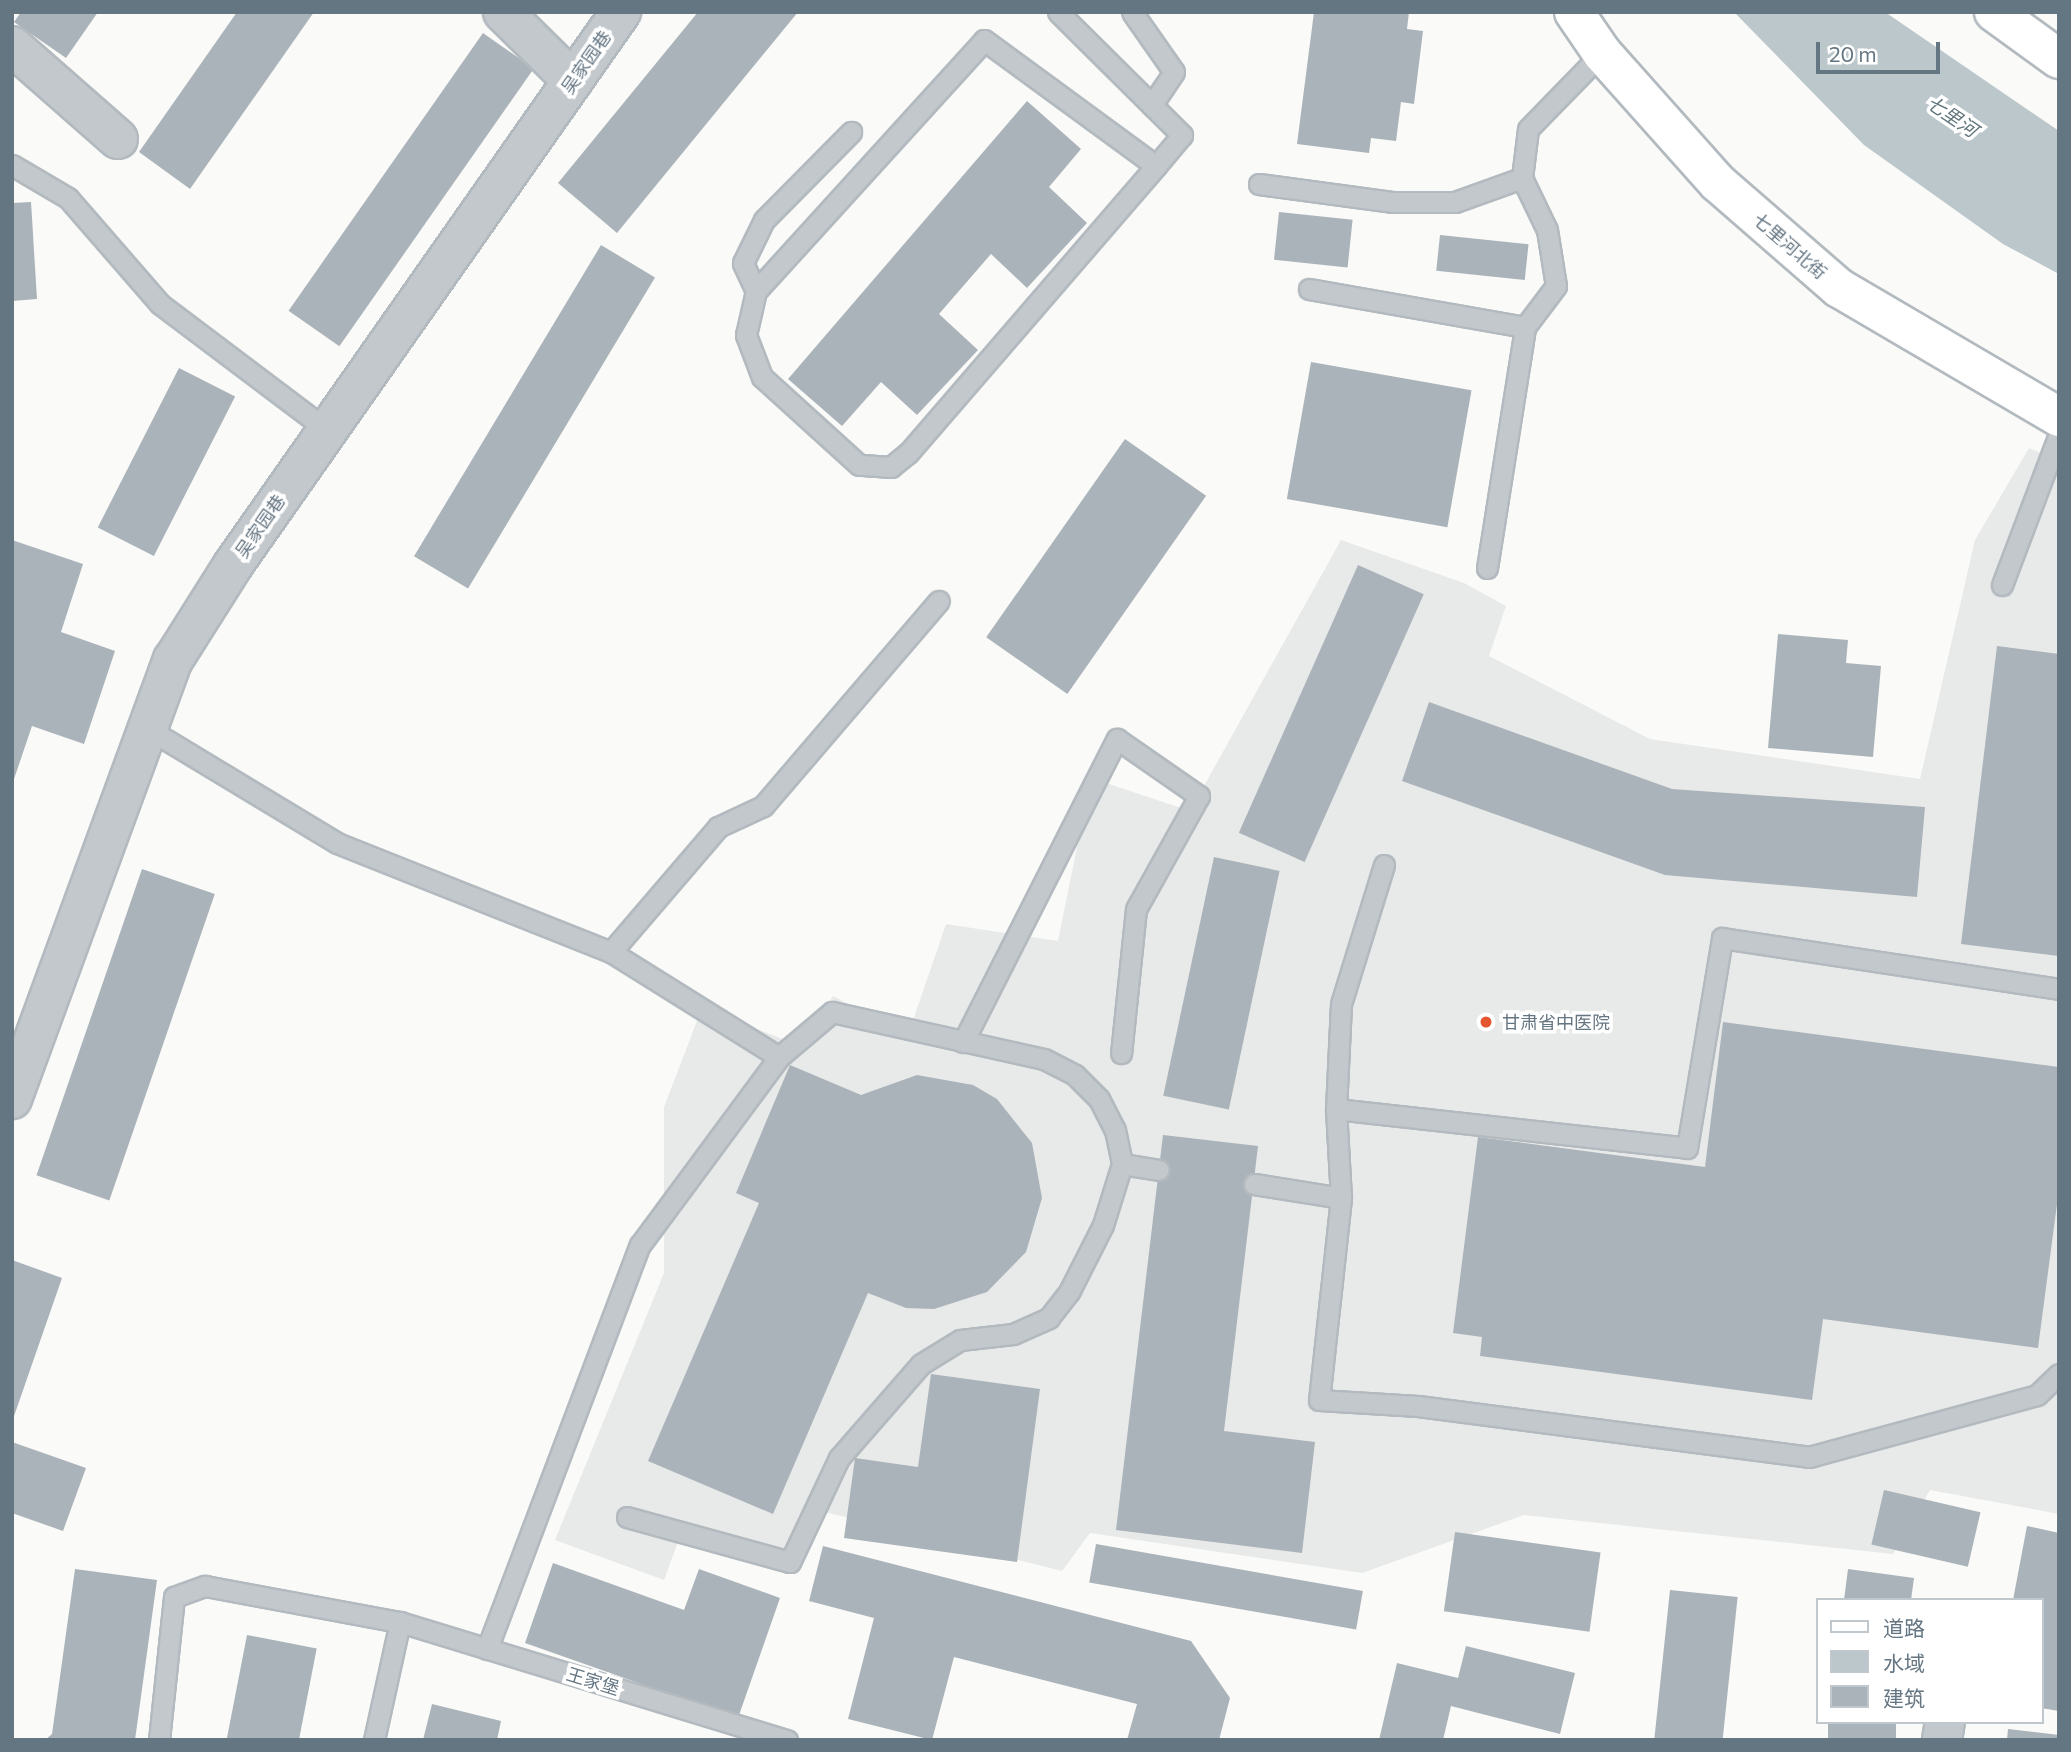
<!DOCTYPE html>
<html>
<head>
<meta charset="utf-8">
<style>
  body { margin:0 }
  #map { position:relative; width:2071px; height:1752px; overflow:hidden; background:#fafaf8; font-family:Commissioner,"Noto Sans SC",sans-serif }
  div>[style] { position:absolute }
  .built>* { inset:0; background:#e8e9e9 }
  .water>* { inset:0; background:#bbc7cb }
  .building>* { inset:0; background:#aab3b9; transform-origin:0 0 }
  .roads { filter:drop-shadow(2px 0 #b3babf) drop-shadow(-2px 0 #b3babf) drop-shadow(0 2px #b3babf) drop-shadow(0 -2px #b3babf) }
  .lane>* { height:19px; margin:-9.5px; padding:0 9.5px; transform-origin:9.5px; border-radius:9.5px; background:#c3c8cc }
  .street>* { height:38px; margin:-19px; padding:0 19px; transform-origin:19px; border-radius:19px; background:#c3c8cc }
  .secondary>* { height:38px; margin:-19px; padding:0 19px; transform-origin:19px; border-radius:19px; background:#fff }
  .dots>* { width:19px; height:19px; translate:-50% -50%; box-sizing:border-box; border:4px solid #fff; border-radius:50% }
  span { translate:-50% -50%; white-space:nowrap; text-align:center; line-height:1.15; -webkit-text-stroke:7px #fff; paint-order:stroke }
  .street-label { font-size:18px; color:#657683 }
  .poi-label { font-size:18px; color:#657683 }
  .left { translate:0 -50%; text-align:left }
  .water-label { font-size:19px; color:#60757c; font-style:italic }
  .frame { position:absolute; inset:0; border:14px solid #657683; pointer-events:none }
  .legend { position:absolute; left:1816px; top:1598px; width:228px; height:126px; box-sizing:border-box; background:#fff; border:2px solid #c1c8cd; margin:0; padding:9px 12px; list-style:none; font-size:21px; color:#657683 }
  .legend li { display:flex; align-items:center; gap:14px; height:35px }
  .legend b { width:35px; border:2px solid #c1c8cd }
  .scale { position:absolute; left:1816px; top:42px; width:124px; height:32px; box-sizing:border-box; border:4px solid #657683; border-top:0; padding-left:9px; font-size:21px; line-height:24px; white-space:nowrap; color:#657683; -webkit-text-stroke:5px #fff; paint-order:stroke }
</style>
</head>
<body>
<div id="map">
  <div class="built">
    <div style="clip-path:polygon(2029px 448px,2059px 460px,2059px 1514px,1930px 1490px,1893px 1554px,1524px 1515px,1362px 1573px,1090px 1533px,1062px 1571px,809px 1508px,775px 1564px,682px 1531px,664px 1580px,555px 1540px,664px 1273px,664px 1107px,702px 1008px,801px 1046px,833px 996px,908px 1035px,946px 924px,1058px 941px,1091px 778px,1190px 811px,1341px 540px,1464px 583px,1506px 606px,1489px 656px,1650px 739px,1920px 779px,1975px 540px)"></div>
  </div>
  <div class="water">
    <div style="clip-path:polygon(1734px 12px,1885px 12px,2059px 131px,2059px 274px,2003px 244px,1864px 145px)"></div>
  </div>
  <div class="building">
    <div style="clip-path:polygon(21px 12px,98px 12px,66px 58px,14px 22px)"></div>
    <div style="clip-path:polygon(237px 12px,314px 12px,190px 189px,139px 152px)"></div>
    <div style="clip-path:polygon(698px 12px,798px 12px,617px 233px,558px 183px)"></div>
    <div style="clip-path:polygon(1314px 12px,1409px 12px,1407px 29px,1423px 31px,1414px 104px,1401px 102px,1396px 141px,1371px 138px,1369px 153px,1297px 144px)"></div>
    <div style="left:483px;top:33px;width:62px;height:339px;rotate:35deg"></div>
    <div style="clip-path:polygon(1027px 101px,1081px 149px,1049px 187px,1087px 223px,1027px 288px,991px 254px,939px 314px,978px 350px,917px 415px,881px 382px,842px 426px,788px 379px)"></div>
    <div style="clip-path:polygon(31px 202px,37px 299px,12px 301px,12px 203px)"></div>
    <div style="left:1279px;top:212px;width:74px;height:48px;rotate:6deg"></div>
    <div style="left:1440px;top:235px;width:89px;height:36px;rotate:6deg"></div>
    <div style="left:601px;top:245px;width:63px;height:363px;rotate:31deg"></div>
    <div style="left:1311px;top:362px;width:163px;height:139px;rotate:10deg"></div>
    <div style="left:179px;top:368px;width:63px;height:179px;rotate:27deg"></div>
    <div style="left:1125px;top:439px;width:99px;height:242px;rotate:35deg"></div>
    <div style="clip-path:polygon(12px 540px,83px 564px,61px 632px,115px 651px,84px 744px,32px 726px,13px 782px)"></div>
    <div style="left:1358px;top:565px;width:72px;height:293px;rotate:24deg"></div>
    <div style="clip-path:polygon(1778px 634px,1848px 640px,1846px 663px,1881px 666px,1873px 757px,1768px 748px)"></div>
    <div style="clip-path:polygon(1997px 646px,2059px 654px,2059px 956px,1961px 944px)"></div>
    <div style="clip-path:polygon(1429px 702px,1672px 789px,1925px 807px,1917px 897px,1665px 875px,1402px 781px)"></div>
    <div style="left:1214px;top:857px;width:67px;height:244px;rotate:12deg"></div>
    <div style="left:142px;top:869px;width:77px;height:324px;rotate:19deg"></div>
    <div style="clip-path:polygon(1723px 1022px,2059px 1067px,2059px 1189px,2038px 1348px,1823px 1319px,1812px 1400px,1480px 1356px,1482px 1337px,1453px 1333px,1478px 1137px,1705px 1167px)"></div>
    <div style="clip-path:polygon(790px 1065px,861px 1095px,917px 1075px,973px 1085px,997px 1099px,1032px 1143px,1042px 1198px,1026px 1252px,987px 1292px,934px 1309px,906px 1308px,868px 1293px,773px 1514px,648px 1461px,759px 1203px,736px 1193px)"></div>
    <div style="clip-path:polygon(1163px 1135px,1258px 1146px,1224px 1431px,1315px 1442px,1302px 1553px,1116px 1530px)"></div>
    <div style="clip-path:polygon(12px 1260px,62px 1278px,13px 1419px,12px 1419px)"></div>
    <div style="clip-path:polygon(931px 1374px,1040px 1389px,1017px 1562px,844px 1538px,855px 1458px,918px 1467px)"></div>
    <div style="clip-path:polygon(12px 1442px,86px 1468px,63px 1531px,12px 1513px)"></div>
    <div style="left:1884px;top:1490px;width:99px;height:56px;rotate:13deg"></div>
    <div style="clip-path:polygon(2027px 1526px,2059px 1533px,2059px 1711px,2041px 1708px,2041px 1600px,2013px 1600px)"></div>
    <div style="left:1455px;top:1532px;width:147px;height:80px;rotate:8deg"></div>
    <div style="left:1096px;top:1544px;width:271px;height:39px;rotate:10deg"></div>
    <div style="clip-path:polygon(823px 1546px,1191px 1641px,1230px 1698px,1219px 1740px,1127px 1740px,1137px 1704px,954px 1657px,932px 1740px,848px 1719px,874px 1618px,809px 1601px)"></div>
    <div style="clip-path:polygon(553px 1563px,684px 1610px,699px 1569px,780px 1598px,738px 1718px,525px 1643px)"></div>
    <div style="clip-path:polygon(75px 1569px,157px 1580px,135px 1740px,45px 1740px,52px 1734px)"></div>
    <div style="clip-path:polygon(1848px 1569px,1914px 1578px,1911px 1600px,1844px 1600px)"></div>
    <div style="left:1670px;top:1590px;width:68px;height:151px;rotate:6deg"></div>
    <div style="left:247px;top:1635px;width:71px;height:107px;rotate:11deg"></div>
    <div style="clip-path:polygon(1466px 1646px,1575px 1673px,1560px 1734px,1451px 1706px,1443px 1740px,1379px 1740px,1397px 1663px,1458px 1678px)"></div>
    <div style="clip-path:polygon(432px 1704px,501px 1721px,497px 1740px,423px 1740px)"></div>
    <div style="left:1828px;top:1722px;width:68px;height:18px"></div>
    <div style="clip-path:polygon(2008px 1729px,2059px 1735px,2059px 1740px,2007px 1740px)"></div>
  </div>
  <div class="roads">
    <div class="lane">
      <div style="left:1058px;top:12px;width:175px;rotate:44.8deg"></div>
      <div style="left:1182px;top:135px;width:40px;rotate:130deg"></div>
      <div style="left:1156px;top:166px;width:379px;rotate:130.8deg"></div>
      <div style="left:908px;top:453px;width:22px;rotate:141deg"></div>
      <div style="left:891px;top:467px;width:32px;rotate:-176deg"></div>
      <div style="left:859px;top:465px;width:131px;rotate:-137.8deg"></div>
      <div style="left:762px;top:377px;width:45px;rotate:-110.9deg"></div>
      <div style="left:746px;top:335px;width:45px;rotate:-77.2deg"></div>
      <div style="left:756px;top:291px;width:339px;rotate:-47.7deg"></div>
      <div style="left:984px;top:40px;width:213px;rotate:36.2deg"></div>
      <div style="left:1132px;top:12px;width:73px;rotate:55deg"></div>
      <div style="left:1174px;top:72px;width:40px;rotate:124deg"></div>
      <div style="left:12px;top:165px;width:65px;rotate:30.5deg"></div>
      <div style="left:68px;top:198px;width:140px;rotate:49deg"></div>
      <div style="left:160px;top:304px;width:209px;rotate:37deg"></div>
      <div style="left:1259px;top:184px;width:134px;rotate:7.7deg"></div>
      <div style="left:1392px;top:202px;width:63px"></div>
      <div style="left:1455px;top:202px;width:71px;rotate:-19.7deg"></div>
      <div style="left:1309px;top:289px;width:219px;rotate:10deg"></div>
      <div style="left:756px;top:291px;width:31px;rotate:-115deg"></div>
      <div style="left:743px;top:263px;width:48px;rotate:-64deg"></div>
      <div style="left:764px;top:220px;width:124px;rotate:-45.3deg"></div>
      <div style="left:1487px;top:568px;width:244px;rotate:-81deg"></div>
      <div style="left:1525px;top:327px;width:51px;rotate:-52.9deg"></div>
      <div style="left:1556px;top:286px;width:57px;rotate:-99.1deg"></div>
      <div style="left:1547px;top:230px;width:58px;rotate:-115.7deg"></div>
      <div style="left:1522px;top:178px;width:49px;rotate:-83deg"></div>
      <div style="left:1528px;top:129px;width:106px;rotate:-45.8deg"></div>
      <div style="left:2002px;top:585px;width:161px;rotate:-69.3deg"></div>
      <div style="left:150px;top:730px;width:218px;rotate:31.1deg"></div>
      <div style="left:337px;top:843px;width:295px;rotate:21.7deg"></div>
      <div style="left:611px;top:952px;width:165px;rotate:-49.4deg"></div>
      <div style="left:718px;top:827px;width:50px;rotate:-25deg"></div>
      <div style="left:763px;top:806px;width:270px;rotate:-49.4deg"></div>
      <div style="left:1384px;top:865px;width:145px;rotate:107.2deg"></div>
      <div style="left:1341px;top:1004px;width:105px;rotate:92.7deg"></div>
      <div style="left:1336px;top:1109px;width:89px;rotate:86.8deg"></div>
      <div style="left:1341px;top:1198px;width:203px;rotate:96.2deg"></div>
      <div style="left:1319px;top:1400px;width:99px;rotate:3.5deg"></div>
      <div style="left:1418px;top:1406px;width:394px;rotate:7.4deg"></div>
      <div style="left:1809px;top:1457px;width:236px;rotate:-15.2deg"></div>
      <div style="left:2037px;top:1395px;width:30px;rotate:-44deg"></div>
      <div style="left:611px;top:952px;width:198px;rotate:32deg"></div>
      <div style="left:963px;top:1042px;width:340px;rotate:-63.1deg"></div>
      <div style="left:1117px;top:739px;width:100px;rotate:34.8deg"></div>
      <div style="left:1199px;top:796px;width:129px;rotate:119.1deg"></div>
      <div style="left:1136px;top:909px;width:145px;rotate:95.9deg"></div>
      <div style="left:1336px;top:1109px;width:353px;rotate:6.3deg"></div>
      <div style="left:1687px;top:1148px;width:213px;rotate:-80.5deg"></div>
      <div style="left:1722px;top:938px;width:341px;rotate:8.6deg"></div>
      <div style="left:1122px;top:1164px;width:37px;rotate:9deg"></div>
      <div style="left:1254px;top:1184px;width:88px;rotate:9.1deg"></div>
      <div style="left:487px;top:1649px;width:432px;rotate:-69.3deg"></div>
      <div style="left:640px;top:1245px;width:234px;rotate:-53.5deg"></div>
      <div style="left:779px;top:1057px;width:70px;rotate:-40.3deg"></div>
      <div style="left:832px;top:1012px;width:217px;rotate:12.5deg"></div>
      <div style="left:1044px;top:1059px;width:35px;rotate:27deg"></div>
      <div style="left:1075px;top:1075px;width:34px;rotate:45deg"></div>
      <div style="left:1099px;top:1099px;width:35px;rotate:63deg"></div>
      <div style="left:1115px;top:1130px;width:35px;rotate:78deg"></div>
      <div style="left:1122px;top:1164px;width:64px;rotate:107.3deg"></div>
      <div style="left:1103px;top:1225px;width:75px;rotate:116.9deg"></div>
      <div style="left:1069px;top:1292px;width:33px;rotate:128deg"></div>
      <div style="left:1049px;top:1318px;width:39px;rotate:156deg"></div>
      <div style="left:1013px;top:1334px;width:53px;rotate:173.5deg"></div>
      <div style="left:960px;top:1340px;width:46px;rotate:148.4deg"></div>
      <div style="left:921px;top:1364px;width:125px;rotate:131.1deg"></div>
      <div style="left:839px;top:1458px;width:115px;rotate:115.2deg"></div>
      <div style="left:790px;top:1562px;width:169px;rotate:-164.6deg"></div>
      <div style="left:159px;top:1740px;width:144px;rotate:-84deg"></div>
      <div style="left:174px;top:1597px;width:33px;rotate:-20deg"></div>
      <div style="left:205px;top:1586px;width:198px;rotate:10.5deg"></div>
      <div style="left:400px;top:1622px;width:405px;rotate:17deg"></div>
      <div style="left:374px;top:1740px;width:121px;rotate:-77.6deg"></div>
    </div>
    <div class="street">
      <div style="left:503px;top:12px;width:98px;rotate:44.6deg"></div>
      <div style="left:12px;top:46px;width:141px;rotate:41.3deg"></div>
      <div style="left:12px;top:1099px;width:468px;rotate:-69.9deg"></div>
      <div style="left:173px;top:660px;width:112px;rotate:-57.7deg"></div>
      <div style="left:233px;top:565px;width:676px;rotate:-54.95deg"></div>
      <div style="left:1942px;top:1740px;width:18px;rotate:-81deg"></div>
    </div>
    <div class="secondary">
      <div style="left:1574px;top:12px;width:50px;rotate:55.7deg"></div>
      <div style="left:1602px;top:53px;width:174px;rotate:48.3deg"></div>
      <div style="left:1718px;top:183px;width:160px;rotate:41deg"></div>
      <div style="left:1839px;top:288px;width:255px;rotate:30.4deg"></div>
      <div style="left:1994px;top:12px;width:80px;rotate:35.9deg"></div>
    </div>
  </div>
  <div class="dots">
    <div style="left:1486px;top:1022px;background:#e4572e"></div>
  </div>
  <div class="street-label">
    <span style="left:586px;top:62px;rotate:-55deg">吴家园巷</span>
    <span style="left:1790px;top:246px;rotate:41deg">七里河北街</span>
    <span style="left:260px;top:526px;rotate:-55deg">吴家园巷</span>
    <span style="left:593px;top:1681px;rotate:17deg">王家堡</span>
  </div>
  <div class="poi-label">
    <span class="left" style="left:1502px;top:1022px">甘肃省中医院</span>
  </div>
  <div class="water-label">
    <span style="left:1952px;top:116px;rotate:34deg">七里河</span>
  </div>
  <div class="frame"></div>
  <ul class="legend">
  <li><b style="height:9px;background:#fff"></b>道路</li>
  <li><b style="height:19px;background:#bbc7cb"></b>水域</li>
  <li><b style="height:19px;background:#aab3b9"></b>建筑</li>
  </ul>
  <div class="scale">20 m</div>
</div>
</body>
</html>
